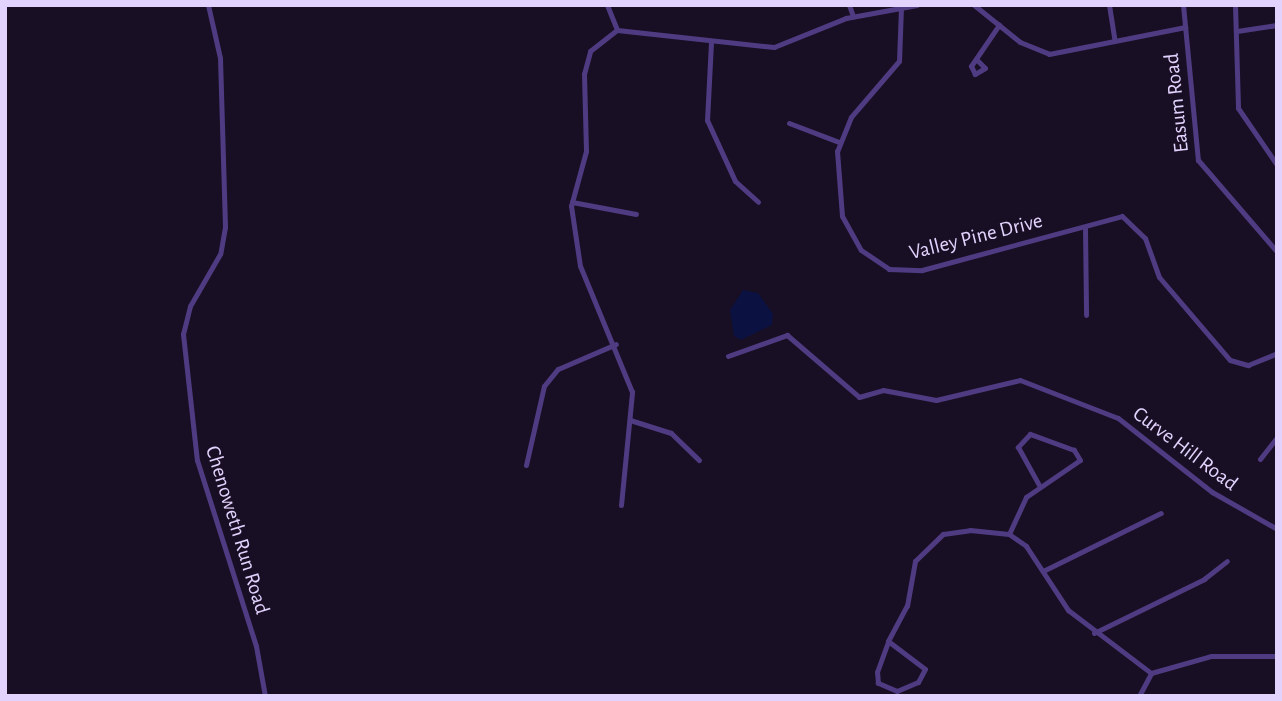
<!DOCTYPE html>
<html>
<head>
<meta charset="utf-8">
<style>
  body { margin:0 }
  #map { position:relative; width:1282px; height:701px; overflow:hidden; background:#180f24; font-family:"Alegreya Sans",sans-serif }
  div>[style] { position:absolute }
  .water>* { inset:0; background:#0b1141 }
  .minor>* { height:5px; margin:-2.5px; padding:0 2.5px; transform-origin:2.5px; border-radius:2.5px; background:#4f3b82 }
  span { translate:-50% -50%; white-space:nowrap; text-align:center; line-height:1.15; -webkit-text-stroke:6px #180f24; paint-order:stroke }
  .street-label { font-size:21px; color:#e2d3fe }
  .frame { position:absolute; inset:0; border:7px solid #e2d3fe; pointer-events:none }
</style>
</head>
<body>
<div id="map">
  <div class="water">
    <div style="clip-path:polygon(743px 290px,758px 293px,773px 314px,772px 325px,741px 340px,734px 336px,730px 310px)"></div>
  </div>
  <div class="minor">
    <div style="left:208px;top:5px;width:54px;rotate:77.2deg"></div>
    <div style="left:220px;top:58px;width:169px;rotate:88.3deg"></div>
    <div style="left:225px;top:227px;width:27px;rotate:100deg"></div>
    <div style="left:220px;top:254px;width:60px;rotate:120deg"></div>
    <div style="left:190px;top:306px;width:29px;rotate:104deg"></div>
    <div style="left:183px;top:334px;width:127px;rotate:83.7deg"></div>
    <div style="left:197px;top:460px;width:195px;rotate:72.4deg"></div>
    <div style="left:256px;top:646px;width:51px;rotate:79.8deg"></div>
    <div style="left:607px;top:5px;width:27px;rotate:68deg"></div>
    <div style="left:849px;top:5px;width:12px;rotate:70deg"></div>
    <div style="left:974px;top:5px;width:59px;rotate:38.8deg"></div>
    <div style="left:1020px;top:42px;width:31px;rotate:22deg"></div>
    <div style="left:1049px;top:54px;width:139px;rotate:-11.2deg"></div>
    <div style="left:1109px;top:5px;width:36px;rotate:81deg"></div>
    <div style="left:1183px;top:5px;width:156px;rotate:84.5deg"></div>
    <div style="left:1198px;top:160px;width:121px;rotate:49.3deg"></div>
    <div style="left:1235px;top:5px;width:103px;rotate:88.3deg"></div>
    <div style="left:1238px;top:108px;width:69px;rotate:55.6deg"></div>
    <div style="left:901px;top:7px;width:54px;rotate:92.1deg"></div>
    <div style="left:899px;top:61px;width:74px;rotate:130.6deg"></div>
    <div style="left:851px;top:117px;width:37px;rotate:112deg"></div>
    <div style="left:837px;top:151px;width:65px;rotate:85.6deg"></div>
    <div style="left:842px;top:216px;width:39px;rotate:61deg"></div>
    <div style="left:861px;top:250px;width:34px;rotate:34deg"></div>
    <div style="left:889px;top:269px;width:33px;rotate:2deg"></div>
    <div style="left:922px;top:270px;width:207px;rotate:-15.1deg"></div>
    <div style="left:1122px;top:216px;width:32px;rotate:44deg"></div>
    <div style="left:1145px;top:238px;width:41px;rotate:70.3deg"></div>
    <div style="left:1159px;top:277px;width:109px;rotate:49.5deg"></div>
    <div style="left:1230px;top:360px;width:19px;rotate:16deg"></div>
    <div style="left:1248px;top:365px;width:31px;rotate:-22deg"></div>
    <div style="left:1237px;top:31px;width:40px;rotate:-8.5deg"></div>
    <div style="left:711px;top:42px;width:78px;rotate:92.9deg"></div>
    <div style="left:707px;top:120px;width:67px;rotate:65.3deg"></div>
    <div style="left:735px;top:181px;width:31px;rotate:42deg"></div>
    <div style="left:977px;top:60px;width:11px;rotate:45deg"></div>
    <div style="left:985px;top:68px;width:12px;rotate:149deg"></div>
    <div style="left:975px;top:74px;width:9px;rotate:-117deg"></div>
    <div style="left:971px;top:66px;width:50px;rotate:-55.7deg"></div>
    <div style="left:789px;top:123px;width:53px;rotate:20.8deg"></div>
    <div style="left:572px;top:202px;width:65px;rotate:10.6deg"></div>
    <div style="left:1085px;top:228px;width:87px;rotate:89.3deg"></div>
    <div style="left:728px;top:356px;width:63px;rotate:-19.6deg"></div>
    <div style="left:787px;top:335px;width:95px;rotate:40.7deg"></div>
    <div style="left:859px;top:397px;width:25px;rotate:-16deg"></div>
    <div style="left:883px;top:390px;width:54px;rotate:10.7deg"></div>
    <div style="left:936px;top:400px;width:86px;rotate:-13.4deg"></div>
    <div style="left:1020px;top:380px;width:105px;rotate:21.2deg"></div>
    <div style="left:1118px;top:418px;width:120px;rotate:38.2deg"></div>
    <div style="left:1212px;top:492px;width:75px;rotate:29.6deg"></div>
    <div style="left:630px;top:420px;width:43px;rotate:17.6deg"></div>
    <div style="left:671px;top:433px;width:39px;rotate:44deg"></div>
    <div style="left:1260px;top:459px;width:28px;rotate:-52deg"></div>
    <div style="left:526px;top:465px;width:81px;rotate:-77.2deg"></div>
    <div style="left:544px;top:386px;width:22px;rotate:-51deg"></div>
    <div style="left:558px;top:369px;width:63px;rotate:-23.3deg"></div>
    <div style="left:621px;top:505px;width:114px;rotate:-84.4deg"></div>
    <div style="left:632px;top:392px;width:136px;rotate:-112.4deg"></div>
    <div style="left:580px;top:266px;width:61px;rotate:-98.5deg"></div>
    <div style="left:571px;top:206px;width:57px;rotate:-74.7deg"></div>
    <div style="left:586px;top:151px;width:77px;rotate:-91.5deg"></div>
    <div style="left:584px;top:74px;width:24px;rotate:-75deg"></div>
    <div style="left:590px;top:51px;width:34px;rotate:-38deg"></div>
    <div style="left:617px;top:30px;width:158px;rotate:6.2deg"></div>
    <div style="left:774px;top:47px;width:78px;rotate:-21.9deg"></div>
    <div style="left:846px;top:18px;width:72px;rotate:-10.4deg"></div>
    <div style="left:1009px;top:534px;width:41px;rotate:-65.3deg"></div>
    <div style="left:1026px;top:497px;width:65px;rotate:-34.4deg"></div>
    <div style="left:1080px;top:460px;width:12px;rotate:-121deg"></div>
    <div style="left:1074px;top:450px;width:47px;rotate:-160deg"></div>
    <div style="left:1030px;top:434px;width:18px;rotate:133deg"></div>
    <div style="left:1018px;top:447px;width:43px;rotate:61.1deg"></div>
    <div style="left:1045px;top:570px;width:129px;rotate:-26.2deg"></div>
    <div style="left:1094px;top:633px;width:123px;rotate:-26.1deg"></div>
    <div style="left:1204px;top:579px;width:29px;rotate:-38deg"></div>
    <div style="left:888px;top:641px;width:46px;rotate:37.1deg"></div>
    <div style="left:925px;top:669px;width:15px;rotate:118deg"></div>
    <div style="left:918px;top:682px;width:23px;rotate:157deg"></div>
    <div style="left:897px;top:691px;width:21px;rotate:-157deg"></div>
    <div style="left:878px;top:683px;width:11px;rotate:-95deg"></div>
    <div style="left:877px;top:672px;width:33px;rotate:-70deg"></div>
    <div style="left:888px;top:641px;width:40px;rotate:-62deg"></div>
    <div style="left:907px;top:606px;width:46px;rotate:-79.9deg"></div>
    <div style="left:915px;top:561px;width:39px;rotate:-44deg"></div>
    <div style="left:943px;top:534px;width:27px;rotate:-8deg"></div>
    <div style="left:970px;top:530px;width:39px;rotate:6deg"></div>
    <div style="left:1009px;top:534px;width:21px;rotate:35deg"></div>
    <div style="left:1026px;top:546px;width:77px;rotate:56.7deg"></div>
    <div style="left:1068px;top:610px;width:104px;rotate:37.2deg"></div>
    <div style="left:1151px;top:673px;width:62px;rotate:-15.8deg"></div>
    <div style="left:1211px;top:656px;width:66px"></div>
    <div style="left:1139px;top:696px;width:26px;rotate:-62deg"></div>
  </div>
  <div class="street-label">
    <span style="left:1177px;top:103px;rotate:-96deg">Easum Road</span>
    <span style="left:976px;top:237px;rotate:-14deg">Valley Pine Drive</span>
    <span style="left:1185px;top:449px;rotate:37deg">Curve Hill Road</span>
    <span style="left:237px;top:530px;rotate:73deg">Chenoweth Run Road</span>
  </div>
  <div class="frame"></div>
</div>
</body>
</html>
